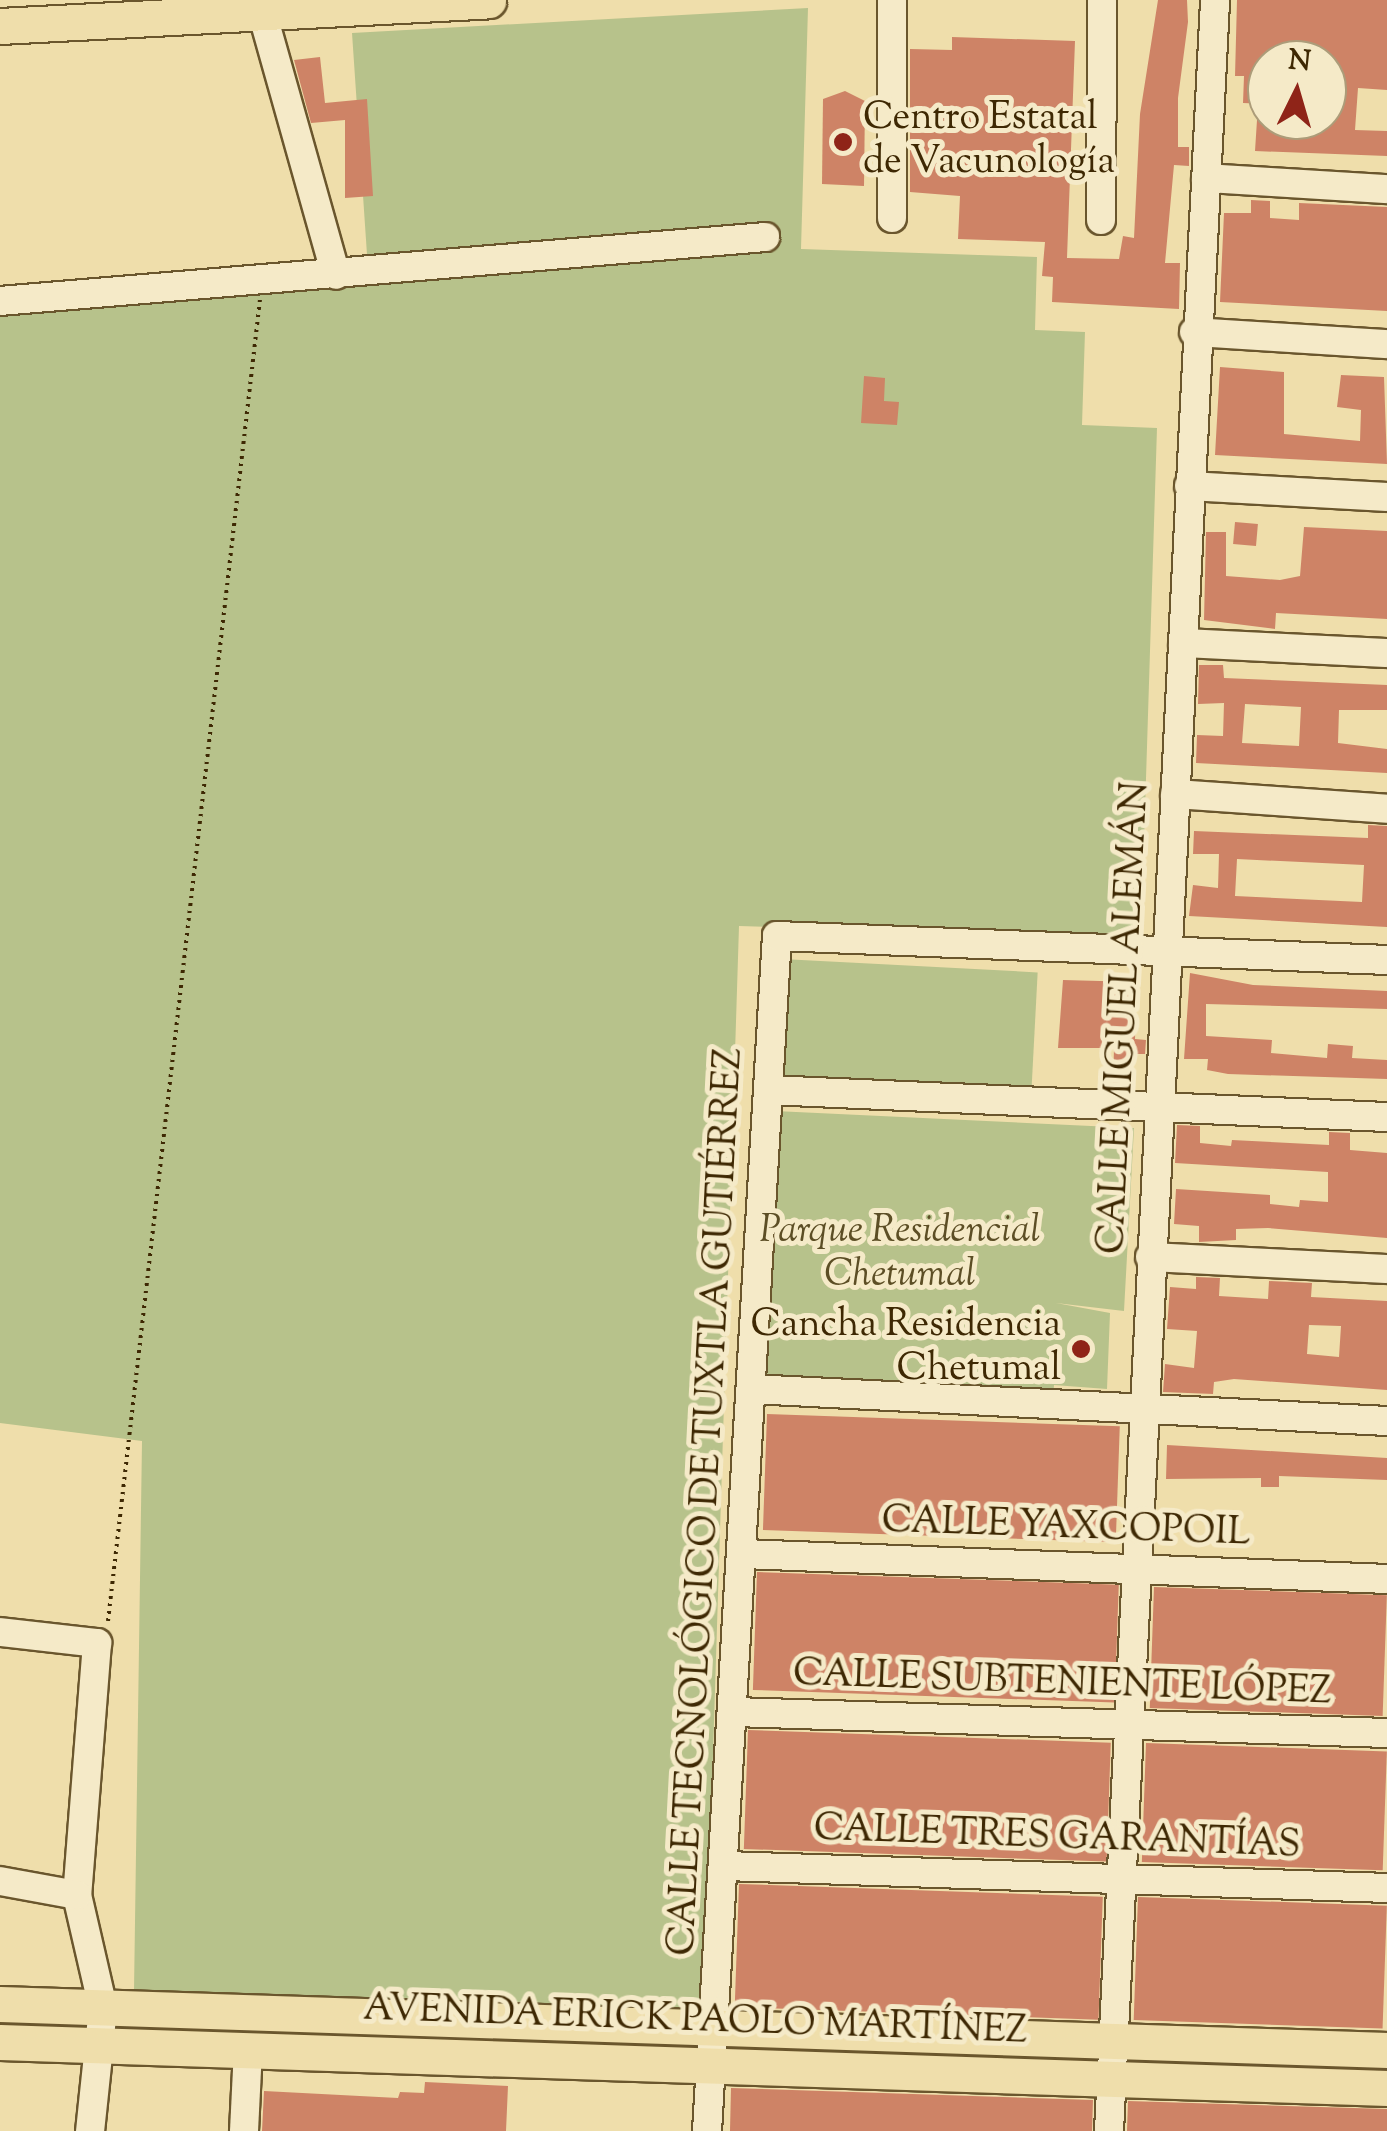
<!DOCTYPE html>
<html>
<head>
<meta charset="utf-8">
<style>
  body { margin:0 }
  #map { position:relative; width:1387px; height:2131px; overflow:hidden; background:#efdeab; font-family:"Sorts Mill Goudy",serif }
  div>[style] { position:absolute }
  .green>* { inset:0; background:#b7c28b; transform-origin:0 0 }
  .building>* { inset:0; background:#ce8366; transform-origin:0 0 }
  .path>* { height:4px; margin-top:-2px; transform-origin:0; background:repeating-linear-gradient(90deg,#3e2803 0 2.5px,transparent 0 7.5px) }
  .roads { filter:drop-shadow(2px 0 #6a562d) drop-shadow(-2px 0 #6a562d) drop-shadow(0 2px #6a562d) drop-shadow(0 -2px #6a562d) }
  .minor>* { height:28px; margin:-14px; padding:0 14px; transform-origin:14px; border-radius:14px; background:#f5eac8 }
  .major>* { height:35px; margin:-17.5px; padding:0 17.5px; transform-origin:17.5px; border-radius:17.5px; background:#efdeab }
  .dots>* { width:28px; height:28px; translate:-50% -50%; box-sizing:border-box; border:5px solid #f5eac8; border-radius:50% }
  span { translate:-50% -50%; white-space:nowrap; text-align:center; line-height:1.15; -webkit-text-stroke:10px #f5eac8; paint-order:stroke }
  .poi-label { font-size:38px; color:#3e2803 }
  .left { translate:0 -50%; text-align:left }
  .right { translate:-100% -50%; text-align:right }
  .street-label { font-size:38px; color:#3e2803 }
  .park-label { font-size:38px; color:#5c4e25; font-style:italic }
  .north { position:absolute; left:1247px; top:40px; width:100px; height:100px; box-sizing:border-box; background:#f5eac8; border:2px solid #ac9c79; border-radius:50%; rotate:5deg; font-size:28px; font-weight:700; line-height:40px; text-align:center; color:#3e2803 }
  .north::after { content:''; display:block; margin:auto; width:35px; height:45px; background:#8f2418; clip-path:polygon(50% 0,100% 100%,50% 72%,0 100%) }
</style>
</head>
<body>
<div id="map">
  <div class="green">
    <div style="clip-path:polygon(808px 8px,801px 249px,1037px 257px,1035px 330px,1085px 332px,1082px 425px,1157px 428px,1141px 938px,739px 926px,705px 2009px,134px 1991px,142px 1441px,0 1423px,0 314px,369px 284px,352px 33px)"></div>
    <div style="left:782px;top:959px;width:256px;height:124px;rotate:3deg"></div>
    <div style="clip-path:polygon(775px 1111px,1134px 1128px,1124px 1311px,1056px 1303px,1110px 1313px,1107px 1389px,1054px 1385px,1053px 1400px,757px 1384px)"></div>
  </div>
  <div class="building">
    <div style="clip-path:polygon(1158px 0,1187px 0,1188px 22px,1178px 98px,1178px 147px,1189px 147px,1189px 166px,1174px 165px,1165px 263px,1180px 263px,1179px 309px,1052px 302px,1053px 277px,1042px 276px,1045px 242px,958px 239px,960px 196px,910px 192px,910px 49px,952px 50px,952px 37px,1075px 41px,1067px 258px,1119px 259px,1123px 236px,1134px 238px,1140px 114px)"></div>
    <div style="clip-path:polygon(1237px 0,1387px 0,1387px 90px,1358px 88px,1355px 130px,1387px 131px,1387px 156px,1255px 151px,1257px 120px,1327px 122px,1329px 60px,1267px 60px,1267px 104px,1243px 103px,1244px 76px,1235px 76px)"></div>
    <div style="clip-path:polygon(320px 57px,325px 103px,367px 99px,373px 196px,345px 198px,345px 120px,311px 123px,294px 60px)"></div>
    <div style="clip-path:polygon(845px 91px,865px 101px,864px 186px,822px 184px,823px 99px)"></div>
    <div style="clip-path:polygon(1251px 200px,1270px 201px,1270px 218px,1299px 220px,1299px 203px,1387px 207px,1387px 311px,1220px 302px,1224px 213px,1251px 213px)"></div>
    <div style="clip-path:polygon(1220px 367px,1284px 372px,1284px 434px,1360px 441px,1361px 410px,1337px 407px,1341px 375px,1384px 377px,1387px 464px,1215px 455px)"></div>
    <div style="clip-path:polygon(864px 376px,885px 378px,884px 401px,899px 402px,897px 425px,861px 423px)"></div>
    <div style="left:1235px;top:522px;width:23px;height:22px;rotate:5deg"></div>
    <div style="clip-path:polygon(1304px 527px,1387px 531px,1387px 619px,1276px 613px,1275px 629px,1204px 620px,1206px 532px,1226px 532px,1226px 576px,1280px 580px,1300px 576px)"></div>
    <div style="clip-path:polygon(evenodd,1199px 665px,1223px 665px,1224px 678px,1387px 685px,1387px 710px,1339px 710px,1338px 743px,1387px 749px,1387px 773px,1196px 763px,1197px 735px,1223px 736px,1224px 703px,1198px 704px,1199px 665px,1245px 704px,1301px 707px,1299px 746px,1242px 743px,1245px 704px)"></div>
    <div style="clip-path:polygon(evenodd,1368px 825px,1387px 826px,1387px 927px,1189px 916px,1193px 885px,1218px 888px,1219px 854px,1193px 854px,1194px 831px,1368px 838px,1368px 825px,1237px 859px,1364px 865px,1362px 902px,1235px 896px,1237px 859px)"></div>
    <div style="clip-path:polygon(1190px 973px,1253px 985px,1387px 991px,1387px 1009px,1206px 1004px,1206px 1036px,1272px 1040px,1271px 1053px,1327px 1058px,1328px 1044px,1353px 1046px,1352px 1058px,1387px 1060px,1387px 1079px,1228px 1074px,1207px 1070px,1208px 1059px,1184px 1059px)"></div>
    <div style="clip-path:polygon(1063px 980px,1137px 982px,1135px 1039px,1146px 1040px,1145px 1054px,1131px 1054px,1130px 1086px,1113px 1085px,1114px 1048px,1058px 1048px)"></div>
    <div style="clip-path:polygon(1177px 1125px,1200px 1126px,1200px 1143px,1231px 1146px,1232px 1140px,1329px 1145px,1329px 1132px,1350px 1133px,1350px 1150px,1387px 1153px,1387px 1238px,1268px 1228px,1236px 1229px,1236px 1240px,1199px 1242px,1199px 1226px,1174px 1224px,1176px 1189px,1270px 1195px,1270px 1204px,1299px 1207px,1300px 1200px,1328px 1202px,1328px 1172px,1175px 1163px)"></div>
    <div style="clip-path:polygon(evenodd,1196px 1277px,1220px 1278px,1219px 1296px,1268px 1299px,1269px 1281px,1312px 1283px,1311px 1297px,1387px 1301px,1387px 1390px,1234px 1379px,1214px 1382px,1213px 1394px,1163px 1392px,1165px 1364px,1194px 1368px,1197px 1331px,1167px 1329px,1170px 1287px,1196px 1289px,1196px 1277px,1309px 1325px,1341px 1326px,1339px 1357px,1307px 1354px,1309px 1325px)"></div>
    <div style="left:767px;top:1414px;width:353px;height:116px;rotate:2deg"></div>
    <div style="clip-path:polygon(1167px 1445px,1387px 1458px,1387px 1480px,1279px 1476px,1279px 1487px,1261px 1487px,1261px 1478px,1166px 1479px)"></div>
    <div style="left:757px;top:1572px;width:362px;height:118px;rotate:2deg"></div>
    <div style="left:1154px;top:1587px;width:233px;height:121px;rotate:2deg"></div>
    <div style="left:748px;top:1730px;width:363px;height:119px;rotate:2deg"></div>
    <div style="left:1146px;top:1743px;width:241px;height:119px;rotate:2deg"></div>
    <div style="left:739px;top:1884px;width:364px;height:123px;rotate:2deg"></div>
    <div style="left:1138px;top:1897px;width:249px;height:123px;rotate:2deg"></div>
    <div style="clip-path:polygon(425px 2082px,508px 2086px,506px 2131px,262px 2131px,264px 2091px,398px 2098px,400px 2092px,424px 2093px)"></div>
    <div style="clip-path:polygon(731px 2088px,1093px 2100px,1092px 2131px,730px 2131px)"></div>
    <div style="clip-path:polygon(1128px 2101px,1387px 2109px,1387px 2131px,1127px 2131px)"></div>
  </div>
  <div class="path">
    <div style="left:108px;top:1621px;width:1330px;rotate:-83.44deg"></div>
  </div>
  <div class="roads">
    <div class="minor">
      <div style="left:892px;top:0;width:218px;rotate:90deg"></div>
      <div style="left:250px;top:3px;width:15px;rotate:37deg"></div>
      <div style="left:262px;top:12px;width:273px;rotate:74.3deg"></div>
      <div style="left:1206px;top:178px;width:181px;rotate:3.5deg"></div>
      <div style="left:1101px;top:220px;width:220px;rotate:-89.7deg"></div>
      <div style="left:0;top:301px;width:768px;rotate:-4.78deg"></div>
      <div style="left:1194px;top:332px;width:193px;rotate:3.6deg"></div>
      <div style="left:1189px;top:486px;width:198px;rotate:3.2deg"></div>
      <div style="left:1183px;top:643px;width:204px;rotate:2.8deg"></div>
      <div style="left:1175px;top:794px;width:213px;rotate:4deg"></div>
      <div style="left:768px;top:1090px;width:620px;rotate:2.5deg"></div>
      <div style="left:1150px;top:1257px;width:237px;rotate:2.9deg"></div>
      <div style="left:751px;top:1389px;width:637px;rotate:2.88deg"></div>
      <div style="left:743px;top:1554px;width:644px;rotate:2.22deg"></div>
      <div style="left:0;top:1632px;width:98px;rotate:6.5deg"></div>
      <div style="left:97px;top:1643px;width:253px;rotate:94.5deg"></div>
      <div style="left:77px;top:1895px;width:116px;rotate:77deg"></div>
      <div style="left:103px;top:2008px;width:124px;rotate:96deg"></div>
      <div style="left:734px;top:1712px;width:653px;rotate:1.84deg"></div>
      <div style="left:725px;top:1866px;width:662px;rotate:1.9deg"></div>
      <div style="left:0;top:1881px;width:78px;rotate:10.3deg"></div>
      <div style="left:244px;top:2131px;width:81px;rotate:-87.2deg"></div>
      <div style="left:707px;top:2131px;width:1197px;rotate:-86.65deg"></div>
      <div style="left:777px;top:936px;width:610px;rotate:2.25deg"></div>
      <div style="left:1109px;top:2131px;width:2134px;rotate:-87.15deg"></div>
    </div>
    <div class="major">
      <div style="left:0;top:26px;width:489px;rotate:-3deg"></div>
      <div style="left:0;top:2004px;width:1388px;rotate:1.9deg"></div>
      <div style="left:0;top:2042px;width:1388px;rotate:1.9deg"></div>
    </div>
  </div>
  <div class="dots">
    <div style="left:843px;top:142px;background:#8f2418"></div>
    <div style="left:1081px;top:1349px;background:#8f2418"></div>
  </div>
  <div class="poi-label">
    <span class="left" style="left:863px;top:142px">Centro Estatal<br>de Vacunología</span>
    <span class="right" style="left:1061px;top:1349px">Cancha Residencia<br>Chetumal</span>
  </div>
  <div class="street-label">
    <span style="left:1126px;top:1018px;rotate:-87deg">CALLE MIGUEL ALEMÁN</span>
    <span style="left:708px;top:1502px;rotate:-87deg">CALLE TECNOLÓGICO DE TUXTLA GUTIÉRREZ</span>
    <span style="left:1066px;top:1529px;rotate:2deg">CALLE YAXCOPOIL</span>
    <span style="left:1062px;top:1685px;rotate:2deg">CALLE SUBTENIENTE LÓPEZ</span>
    <span style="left:1057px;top:1839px;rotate:2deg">CALLE TRES GARANTÍAS</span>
    <span style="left:695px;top:2022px;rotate:2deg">AVENIDA ERICK PAOLO MARTÍNEZ</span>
  </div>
  <div class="park-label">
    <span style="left:900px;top:1255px">Parque Residencial<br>Chetumal</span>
  </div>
  <div class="north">N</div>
</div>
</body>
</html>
